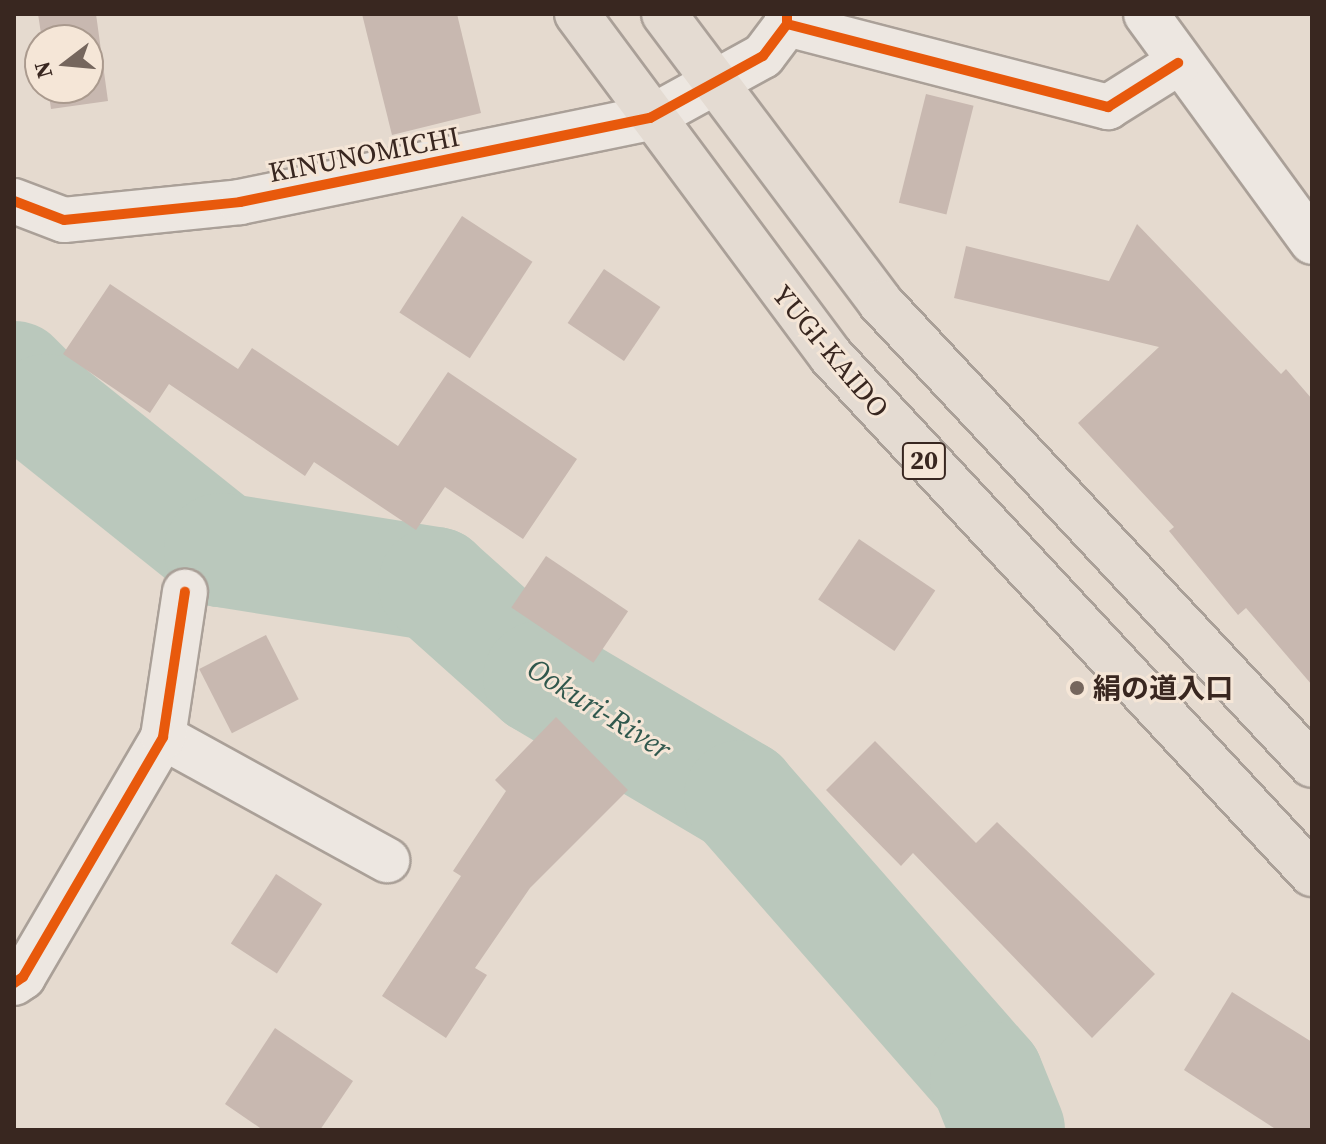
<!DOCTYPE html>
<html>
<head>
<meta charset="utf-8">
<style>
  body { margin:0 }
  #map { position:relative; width:1326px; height:1144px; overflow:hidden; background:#e5dacf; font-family:"Source Serif 4","Noto Sans JP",serif }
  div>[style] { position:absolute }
  .river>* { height:114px; margin:-57px; padding:0 57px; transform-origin:57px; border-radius:57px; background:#bac8bc }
  .building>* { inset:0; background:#c8b8b0; transform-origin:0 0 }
  .roads { filter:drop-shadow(2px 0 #aaa098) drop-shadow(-2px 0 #aaa098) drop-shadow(0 2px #aaa098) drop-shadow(0 -2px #aaa098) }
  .minor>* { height:44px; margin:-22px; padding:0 22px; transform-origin:22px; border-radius:22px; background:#ede7e1 }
  .major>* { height:44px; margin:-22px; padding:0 22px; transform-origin:22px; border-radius:22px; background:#e4dbd2 }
  .cycleway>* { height:10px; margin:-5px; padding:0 5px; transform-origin:5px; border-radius:5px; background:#e8590c }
  .dots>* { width:22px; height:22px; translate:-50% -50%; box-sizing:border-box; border:4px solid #f5e6d7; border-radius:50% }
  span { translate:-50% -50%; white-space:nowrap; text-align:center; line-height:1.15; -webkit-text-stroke:6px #f5e6d7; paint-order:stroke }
  .shield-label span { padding:2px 6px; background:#f5e6d7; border:2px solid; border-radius:6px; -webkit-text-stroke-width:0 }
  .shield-label { font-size:26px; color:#392720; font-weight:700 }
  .street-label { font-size:28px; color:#392720 }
  .poi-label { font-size:28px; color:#392720; font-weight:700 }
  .left { translate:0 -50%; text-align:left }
  .water-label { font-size:30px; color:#30584d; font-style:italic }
  .frame { position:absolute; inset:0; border:16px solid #392720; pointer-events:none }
  .north { position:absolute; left:24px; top:24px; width:80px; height:80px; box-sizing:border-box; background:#f5e6d7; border:2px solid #aa9a8e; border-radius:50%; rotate:254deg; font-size:22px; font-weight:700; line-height:32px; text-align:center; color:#392720 }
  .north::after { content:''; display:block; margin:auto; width:28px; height:36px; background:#75665d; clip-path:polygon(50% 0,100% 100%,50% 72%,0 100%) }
</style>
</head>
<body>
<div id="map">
  <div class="river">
    <div style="left:14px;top:378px;width:47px;rotate:45deg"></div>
    <div style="left:47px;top:411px;width:223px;rotate:38.6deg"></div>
    <div style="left:221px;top:550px;width:217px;rotate:9deg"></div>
    <div style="left:435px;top:584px;width:141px;rotate:41.8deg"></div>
    <div style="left:540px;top:678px;width:234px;rotate:30.6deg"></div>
    <div style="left:741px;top:797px;width:373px;rotate:48.8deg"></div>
    <div style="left:987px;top:1078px;width:56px;rotate:68deg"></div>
  </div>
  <div class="building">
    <div style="clip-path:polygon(38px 14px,96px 14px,108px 101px,51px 109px,48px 88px,88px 88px,88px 40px,42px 40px)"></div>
    <div style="clip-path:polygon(362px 14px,457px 14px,481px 113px,392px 135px)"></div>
    <div style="left:926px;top:94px;width:49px;height:112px;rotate:14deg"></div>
    <div style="left:462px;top:216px;width:84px;height:115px;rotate:33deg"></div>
    <div style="clip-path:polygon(1137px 224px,1281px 374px,1286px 369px,1312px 399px,1312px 685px,1246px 608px,1238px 615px,1169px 531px,1174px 527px,1078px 423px,1159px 347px,954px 298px,966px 246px,1109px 281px)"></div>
    <div style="left:604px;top:269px;width:68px;height:65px;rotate:34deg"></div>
    <div style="clip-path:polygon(110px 284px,238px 369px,252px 348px,398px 446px,448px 372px,577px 459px,523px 539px,445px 487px,416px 530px,314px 462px,305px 476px,169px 384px,150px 413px,63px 354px)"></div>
    <div style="left:859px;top:539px;width:92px;height:73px;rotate:34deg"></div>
    <div style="left:546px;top:556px;width:99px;height:62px;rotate:34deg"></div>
    <div style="left:266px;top:635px;width:72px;height:75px;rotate:63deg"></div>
    <div style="clip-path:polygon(556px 717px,628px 790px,530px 888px,475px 968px,487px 975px,446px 1038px,382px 996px,461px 876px,453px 871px,506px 791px,495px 780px)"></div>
    <div style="clip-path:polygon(875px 741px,976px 843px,997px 822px,1155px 974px,1092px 1038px,913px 853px,901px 866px,826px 790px)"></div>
    <div style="left:276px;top:874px;width:55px;height:83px;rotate:33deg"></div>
    <div style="clip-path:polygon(1232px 992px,1312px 1042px,1312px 1130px,1277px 1130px,1184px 1070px)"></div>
    <div style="clip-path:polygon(275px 1028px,353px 1081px,320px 1130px,263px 1130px,225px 1104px)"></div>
  </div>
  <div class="roads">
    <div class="minor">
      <div style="left:1146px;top:14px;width:282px;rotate:53.9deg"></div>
      <div style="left:787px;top:24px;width:332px;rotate:14.5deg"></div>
      <div style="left:1108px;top:107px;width:83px;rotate:-32.2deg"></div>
      <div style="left:14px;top:201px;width:53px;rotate:20.8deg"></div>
      <div style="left:64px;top:220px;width:177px;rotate:-5.8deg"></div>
      <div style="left:240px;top:202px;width:419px;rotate:-11.6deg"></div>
      <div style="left:650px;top:118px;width:129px;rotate:-28.8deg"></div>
      <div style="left:763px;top:56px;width:40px;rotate:-53deg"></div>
      <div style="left:787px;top:24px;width:10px;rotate:-90deg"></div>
      <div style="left:163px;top:737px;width:256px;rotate:28.8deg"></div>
      <div style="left:14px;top:983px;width:11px;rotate:-34deg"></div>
      <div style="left:23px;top:977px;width:278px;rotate:-59.7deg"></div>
      <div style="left:163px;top:737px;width:147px;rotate:-81.4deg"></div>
    </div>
    <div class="major">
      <div style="left:577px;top:14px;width:426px;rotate:53.4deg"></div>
      <div style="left:831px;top:356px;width:707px;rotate:47.12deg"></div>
      <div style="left:664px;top:14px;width:360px;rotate:53.1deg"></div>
      <div style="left:880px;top:302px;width:633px;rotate:46.98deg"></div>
    </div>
  </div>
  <div class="cycleway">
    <div style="left:787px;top:24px;width:332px;rotate:14.5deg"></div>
    <div style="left:1108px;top:107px;width:83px;rotate:-32.2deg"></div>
    <div style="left:14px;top:201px;width:53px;rotate:20.8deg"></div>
    <div style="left:64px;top:220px;width:177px;rotate:-5.8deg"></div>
    <div style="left:240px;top:202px;width:419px;rotate:-11.6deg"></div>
    <div style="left:650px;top:118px;width:129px;rotate:-28.8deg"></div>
    <div style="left:763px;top:56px;width:40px;rotate:-53deg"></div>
    <div style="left:787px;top:24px;width:10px;rotate:-90deg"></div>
    <div style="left:14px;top:983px;width:11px;rotate:-34deg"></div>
    <div style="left:23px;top:977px;width:278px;rotate:-59.7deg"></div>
    <div style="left:163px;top:737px;width:147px;rotate:-81.4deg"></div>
  </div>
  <div class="dots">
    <div style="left:1077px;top:688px;background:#75665d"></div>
  </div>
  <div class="shield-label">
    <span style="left:924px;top:461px">20</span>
  </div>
  <div class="street-label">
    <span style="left:364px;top:154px;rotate:-11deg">KINUNOMICHI</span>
    <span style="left:831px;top:351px;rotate:50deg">YUGI-KAIDO</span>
  </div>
  <div class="poi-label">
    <span class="left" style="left:1093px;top:688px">絹の道入口</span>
  </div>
  <div class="water-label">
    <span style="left:599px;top:709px;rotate:32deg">Ookuri-River</span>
  </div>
  <div class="frame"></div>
  <div class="north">N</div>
</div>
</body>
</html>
